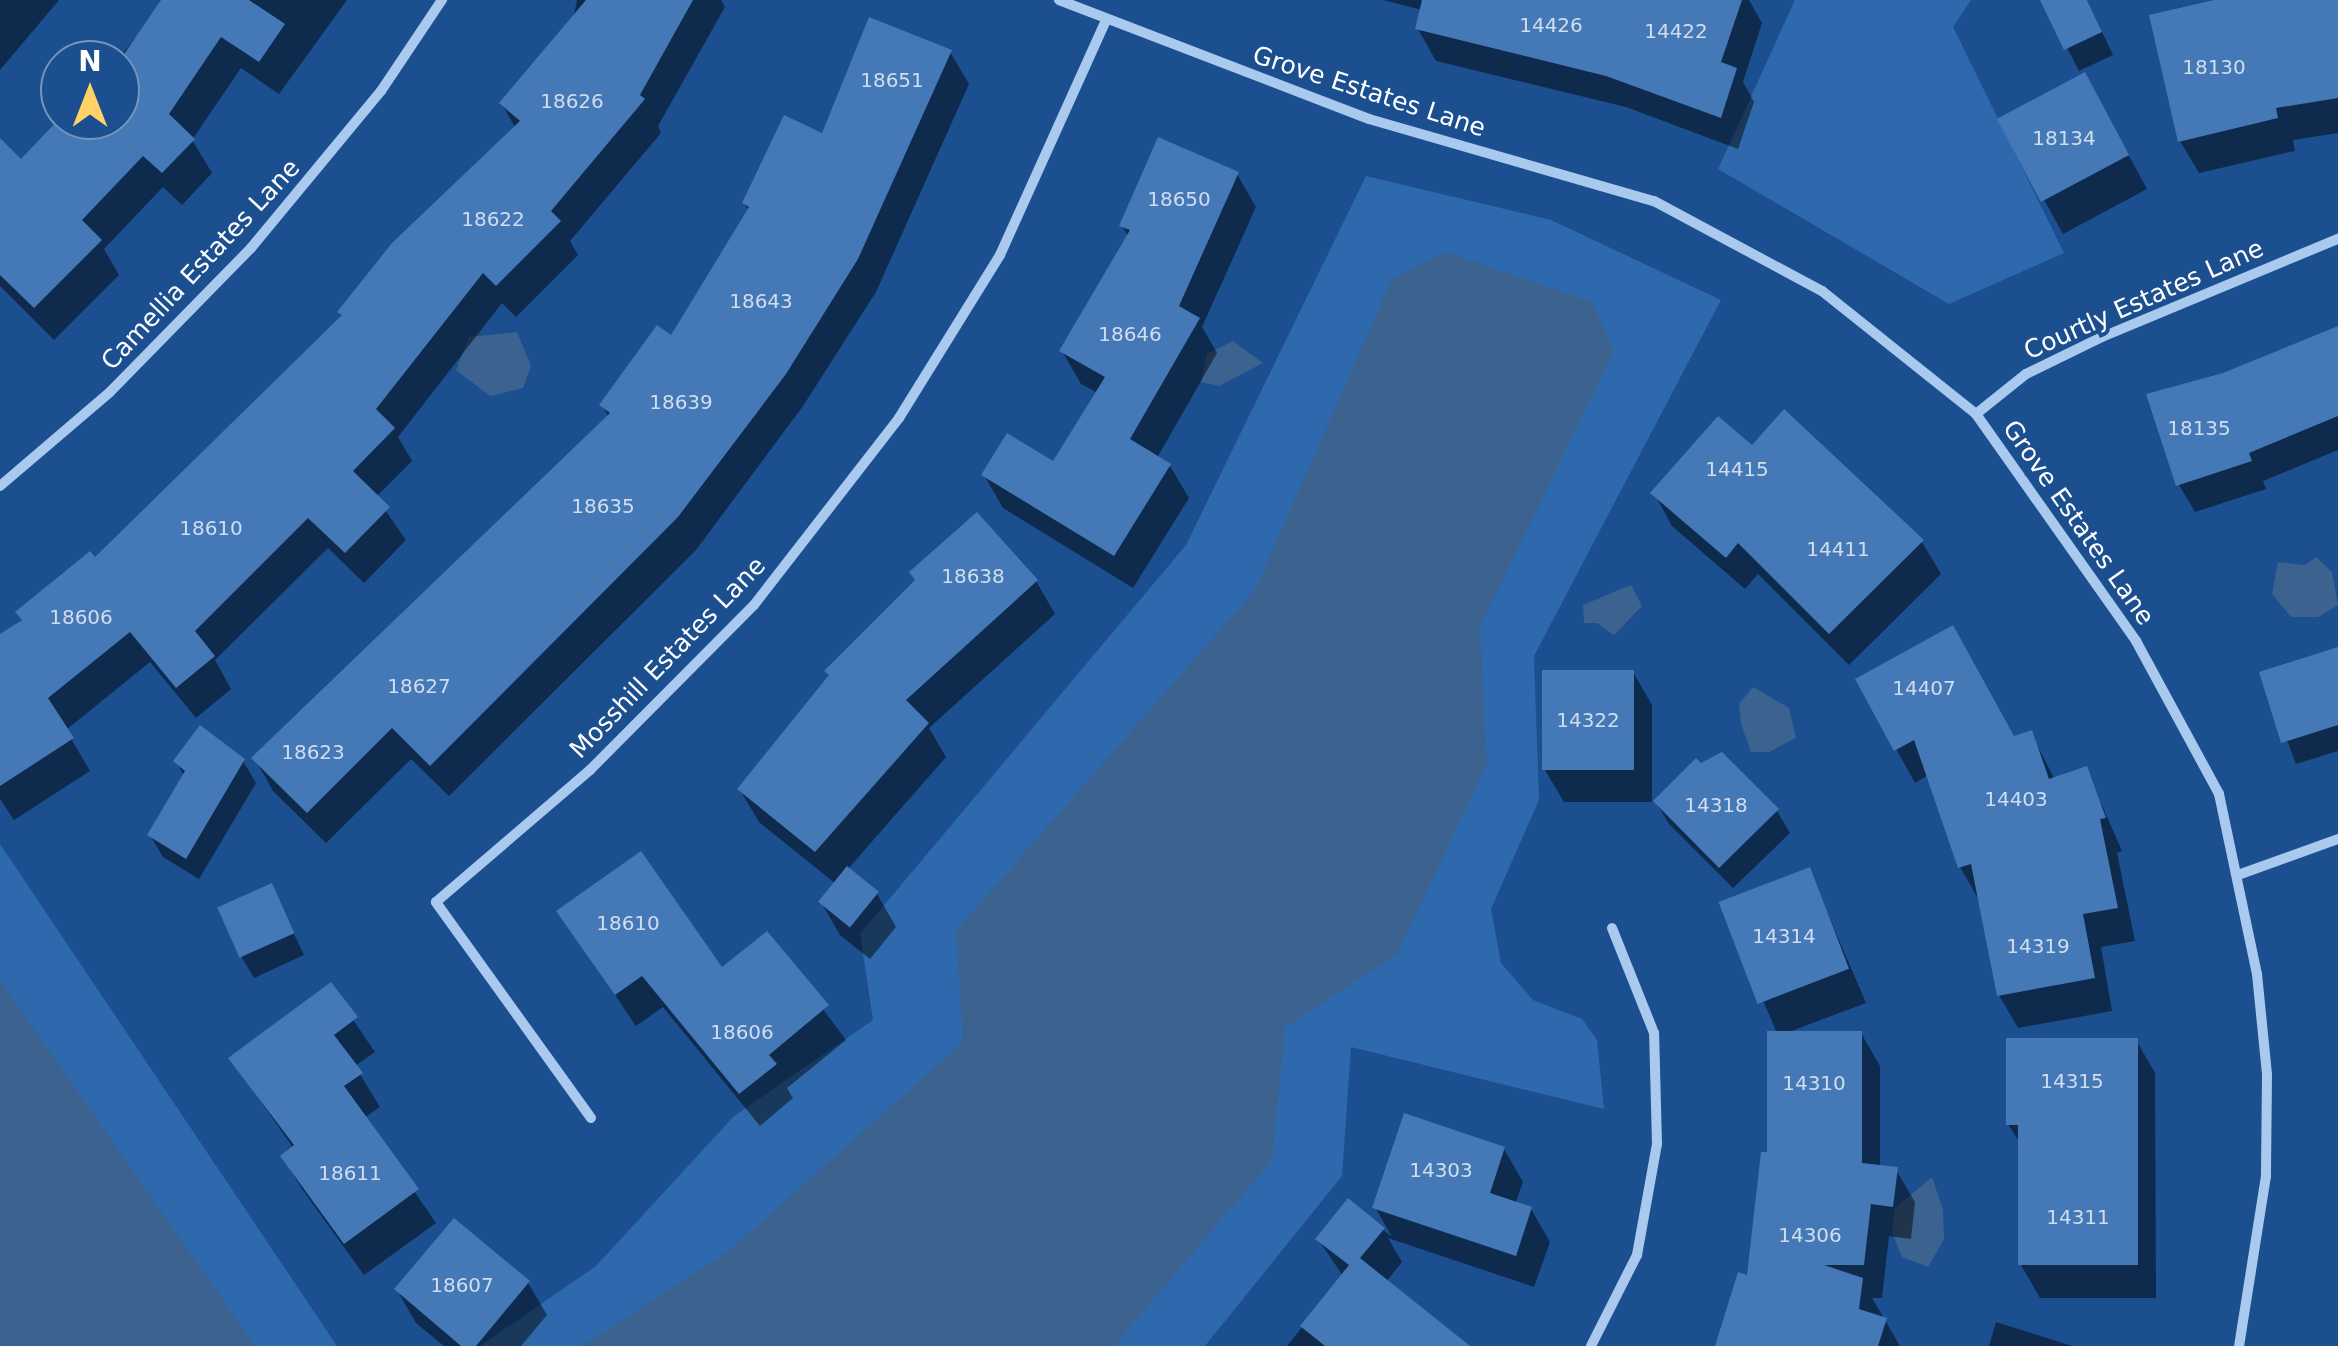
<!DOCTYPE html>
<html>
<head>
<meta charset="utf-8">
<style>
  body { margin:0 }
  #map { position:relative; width:2338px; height:1346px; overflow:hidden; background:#1b4f8f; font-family:"DejaVu Sans",sans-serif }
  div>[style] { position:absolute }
  .green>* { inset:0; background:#2e69ad }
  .water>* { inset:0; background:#3c6290 }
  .shadow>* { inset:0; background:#0007 }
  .building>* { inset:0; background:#4478b7; transform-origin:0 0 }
  .minor>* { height:10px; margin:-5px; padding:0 5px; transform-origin:5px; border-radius:5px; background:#a9c9ee }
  span { translate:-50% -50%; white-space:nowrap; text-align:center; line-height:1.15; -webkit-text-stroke:8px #1b4f8f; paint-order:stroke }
  .number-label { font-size:20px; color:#d0dded }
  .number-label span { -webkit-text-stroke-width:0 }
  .street-label { font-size:25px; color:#fff }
  .north { position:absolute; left:40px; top:40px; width:100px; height:100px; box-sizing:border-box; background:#1b4f8f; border:2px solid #7695bc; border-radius:50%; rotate:0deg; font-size:28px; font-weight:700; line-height:40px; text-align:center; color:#fff }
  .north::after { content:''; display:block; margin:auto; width:35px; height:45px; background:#ffd166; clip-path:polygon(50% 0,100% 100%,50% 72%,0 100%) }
</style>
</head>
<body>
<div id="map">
  <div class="green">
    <div style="clip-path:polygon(1795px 0,1971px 0,1953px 27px,2064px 253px,1949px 304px,1718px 169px)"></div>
    <div style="clip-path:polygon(1366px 176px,1551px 220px,1721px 300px,1534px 656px,1539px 800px,1491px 909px,1501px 963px,1533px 1000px,1582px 1019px,1597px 1040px,1604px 1109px,1351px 1047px,1342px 1176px,1205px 1346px,480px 1346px,596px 1266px,734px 1116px,873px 1020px,860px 934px,1186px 545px)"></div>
    <div style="clip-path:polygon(0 844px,337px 1346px,0 1346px)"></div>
  </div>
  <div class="water">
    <div style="clip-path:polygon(1445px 252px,1592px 302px,1614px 351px,1480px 626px,1487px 764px,1397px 954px,1285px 1027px,1272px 1160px,1114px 1346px,582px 1346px,729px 1251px,963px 1042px,956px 931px,1255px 590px,1392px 279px)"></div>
    <div style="clip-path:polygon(517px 332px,531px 366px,523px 388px,490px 396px,456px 370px,469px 337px)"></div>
    <div style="clip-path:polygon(1233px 341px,1263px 363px,1219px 386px,1201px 382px,1207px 354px)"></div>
    <div style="clip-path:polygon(2316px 557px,2332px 572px,2338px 605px,2318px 617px,2291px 617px,2272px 594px,2278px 562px,2305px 565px)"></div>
    <div style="clip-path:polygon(1631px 585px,1642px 606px,1614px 635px,1597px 623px,1584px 623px,1583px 605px)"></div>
    <div style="clip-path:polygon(1753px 687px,1789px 708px,1796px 738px,1769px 752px,1751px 752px,1741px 724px,1739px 704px)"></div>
    <div style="clip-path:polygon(0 980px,255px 1346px,0 1346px)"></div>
    <div style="clip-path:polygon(1932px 1177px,1943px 1210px,1944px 1239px,1928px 1267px,1902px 1257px,1892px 1232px,1895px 1208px)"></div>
  </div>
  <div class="shadow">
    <div style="clip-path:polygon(0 0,59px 0,0 70px)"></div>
    <div style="clip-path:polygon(164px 0,347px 0,279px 94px,241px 68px,192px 140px,212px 173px,182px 205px,163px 187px,104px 249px,119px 275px,54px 340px,0 286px,0 164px,21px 163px,120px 120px,118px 60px)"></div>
    <div style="clip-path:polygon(577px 0,721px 0,725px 7px,658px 126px,661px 133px,570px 241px,578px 255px,516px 317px,502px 303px,398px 437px,412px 461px,376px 497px,406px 540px,364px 583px,328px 548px,215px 660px,231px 689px,196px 718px,150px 662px,66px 730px,90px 771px,14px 820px,0 799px,0 637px,94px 561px,343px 318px,340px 312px,516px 129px,502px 104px,573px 20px)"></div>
    <div style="clip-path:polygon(1383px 0,1749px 0,1762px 23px,1743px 82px,1754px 102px,1738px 149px,1626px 107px,1436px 61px,1418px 29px,1422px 10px)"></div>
    <div style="clip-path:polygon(2043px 0,2087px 0,2113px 55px,2079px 71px)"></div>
    <div style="clip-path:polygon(2225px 0,2338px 0,2338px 133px,2293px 140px,2295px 151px,2199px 173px,2180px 141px)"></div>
    <div style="clip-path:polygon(950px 52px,969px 84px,876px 292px,803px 406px,696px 550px,449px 796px,411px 759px,326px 843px,273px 791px,255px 759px,609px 418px,602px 405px,672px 338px,749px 211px,744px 203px,824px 136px)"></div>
    <div style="clip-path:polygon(2103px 108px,2147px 189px,2063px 234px,2001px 121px)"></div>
    <div style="clip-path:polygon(1237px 174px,1256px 207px,1202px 327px,1217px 353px,1157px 458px,1170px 466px,1189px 498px,1133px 588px,1003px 508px,984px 475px,1054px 464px,1098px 393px,1081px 384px,1062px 351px,1129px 237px,1122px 226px)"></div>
    <div style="clip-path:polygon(2338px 329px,2338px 450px,2263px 481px,2266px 489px,2195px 512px,2179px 485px,2224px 375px)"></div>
    <div style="clip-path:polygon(1752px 449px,1922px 542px,1941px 574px,1849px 665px,1758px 574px,1745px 589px,1672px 526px,1654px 493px)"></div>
    <div style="clip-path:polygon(1036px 581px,1055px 614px,929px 728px,946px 757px,847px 870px,877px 894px,896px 927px,870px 959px,840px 935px,821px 902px,836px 884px,759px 822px,740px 790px)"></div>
    <div style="clip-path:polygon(2338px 649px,2338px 751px,2296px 764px,2262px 674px)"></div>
    <div style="clip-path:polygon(1633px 672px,1652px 705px,1652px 802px,1564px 802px,1545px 770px)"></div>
    <div style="clip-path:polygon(1858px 680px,2013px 739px,2031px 733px,2055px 780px,2086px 769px,2122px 851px,2117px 853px,2135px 941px,2101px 947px,2112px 1011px,2018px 1028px,1999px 995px,1979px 900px,1960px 867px,1928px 775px,1915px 783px)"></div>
    <div style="clip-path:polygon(176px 761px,243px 761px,256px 783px,199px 879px,163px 857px,150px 835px,185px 777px)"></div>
    <div style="clip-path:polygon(1656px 802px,1777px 811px,1790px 833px,1733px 888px,1669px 824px)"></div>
    <div style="clip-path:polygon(1809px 870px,1866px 1003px,1786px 1033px,1861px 1033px,1880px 1066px,1880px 1168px,1896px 1170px,1915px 1202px,1911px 1239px,1889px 1236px,1882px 1298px,1872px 1298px,1900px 1346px,1718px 1346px,1749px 1278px,1769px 1155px,1777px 1033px,1721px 903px)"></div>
    <div style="clip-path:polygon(271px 886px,304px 955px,254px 978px,241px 956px)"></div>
    <div style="clip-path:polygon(559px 912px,722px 971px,767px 934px,846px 1040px,787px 1088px,793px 1098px,760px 1126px,663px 1007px,636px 1026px)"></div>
    <div style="clip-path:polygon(330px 986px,375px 1052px,355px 1066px,380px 1107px,364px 1118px,436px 1223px,364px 1275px,302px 1189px,283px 1157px,294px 1149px,231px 1059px)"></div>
    <div style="clip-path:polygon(2136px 1040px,2155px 1073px,2156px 1298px,2040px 1298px,2021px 1265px,2021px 1145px,2008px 1124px)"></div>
    <div style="clip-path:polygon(1504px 1149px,1523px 1182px,1515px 1204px,1531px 1209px,1550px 1242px,1534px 1287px,1388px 1238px,1402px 1262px,1386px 1282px,1460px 1346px,1287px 1346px,1343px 1276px,1318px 1239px,1348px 1202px,1392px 1237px,1375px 1207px)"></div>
    <div style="clip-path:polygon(528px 1283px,547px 1315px,521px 1346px,444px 1346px,416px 1323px,397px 1290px)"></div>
    <div style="clip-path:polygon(1996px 1322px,2072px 1346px,1989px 1346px)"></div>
  </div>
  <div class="building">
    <div style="clip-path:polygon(161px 0,249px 0,285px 24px,259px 62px,221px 37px,169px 114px,195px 139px,162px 173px,143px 156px,82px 220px,102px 240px,34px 308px,0 275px,0 138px,21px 159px,60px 118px,120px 120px,120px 60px)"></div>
    <div style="clip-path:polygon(586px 0,693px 0,640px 95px,645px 99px,551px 211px,561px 221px,496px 286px,483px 273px,376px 409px,395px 428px,353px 471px,390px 507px,345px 553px,308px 518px,195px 631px,215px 656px,176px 688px,130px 632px,48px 698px,74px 738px,0 786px,0 634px,22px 620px,15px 612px,90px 551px,95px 557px,342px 315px,337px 312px,392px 243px,520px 121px,499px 103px)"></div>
    <div style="clip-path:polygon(1422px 0,1742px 0,1721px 62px,1737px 68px,1721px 118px,1606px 76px,1415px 29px)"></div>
    <div style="clip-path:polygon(2040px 0,2087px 0,2102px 32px,2064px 50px)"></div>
    <div style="clip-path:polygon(2214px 0,2338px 0,2338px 98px,2276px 108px,2278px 118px,2178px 142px,2149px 15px)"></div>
    <div style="clip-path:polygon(869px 17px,952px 50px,858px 259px,786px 374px,678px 517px,430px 766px,392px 728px,307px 813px,251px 758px,610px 413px,599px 405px,657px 325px,671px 335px,749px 207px,742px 203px,784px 115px,822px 133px)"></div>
    <div style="left:2085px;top:72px;width:94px;height:100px;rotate:62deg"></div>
    <div style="clip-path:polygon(1158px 137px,1239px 172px,1179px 306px,1200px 318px,1130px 439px,1171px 464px,1114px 556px,981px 475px,1007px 433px,1053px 461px,1105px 377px,1059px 351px,1130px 230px,1119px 226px)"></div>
    <div style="clip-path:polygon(2338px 326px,2338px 416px,2249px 453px,2252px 461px,2176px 486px,2146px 394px,2223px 373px)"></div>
    <div style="clip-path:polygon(1784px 409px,1924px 540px,1829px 634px,1738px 543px,1726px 558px,1650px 493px,1718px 416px,1752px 445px)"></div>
    <div style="clip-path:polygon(977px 512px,1038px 580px,906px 700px,929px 723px,815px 852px,737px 789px,829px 675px,824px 671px,915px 580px,909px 572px)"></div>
    <div style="clip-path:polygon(1953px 625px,2014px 736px,2032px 730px,2049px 779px,2087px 766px,2106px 818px,2100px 819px,2118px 908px,2083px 914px,2095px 978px,1997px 996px,1971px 864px,1958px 868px,1914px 740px,1894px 751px,1855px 679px)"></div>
    <div style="clip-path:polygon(2338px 647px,2338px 725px,2281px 743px,2259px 672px)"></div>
    <div style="left:1542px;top:670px;width:92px;height:100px"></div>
    <div style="clip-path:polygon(200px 725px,245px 759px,186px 859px,147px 835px,185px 771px,173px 761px)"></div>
    <div style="clip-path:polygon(1722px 752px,1779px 809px,1719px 868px,1653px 801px,1696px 758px,1701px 763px)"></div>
    <div style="clip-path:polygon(641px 851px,722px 967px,767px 931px,829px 1005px,769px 1055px,777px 1064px,739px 1094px,642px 976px,615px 995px,556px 911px)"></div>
    <div style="left:847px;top:866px;width:41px;height:46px;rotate:39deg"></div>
    <div style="left:1810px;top:867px;width:109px;height:98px;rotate:69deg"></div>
    <div style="left:272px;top:883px;width:55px;height:60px;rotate:66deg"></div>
    <div style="clip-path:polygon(331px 982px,358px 1017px,334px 1035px,363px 1073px,344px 1086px,419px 1189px,344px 1244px,280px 1156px,294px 1145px,228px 1058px)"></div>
    <div style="clip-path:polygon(1767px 1031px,1862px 1031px,1862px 1163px,1898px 1167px,1893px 1207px,1871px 1204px,1864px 1265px,1824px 1265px,1863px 1278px,1859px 1309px,1887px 1318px,1878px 1346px,1715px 1346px,1738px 1272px,1747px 1275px,1761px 1152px,1767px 1152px)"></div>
    <div style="clip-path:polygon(2006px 1038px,2138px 1038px,2138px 1265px,2018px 1265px,2018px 1125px,2006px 1125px)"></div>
    <div style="clip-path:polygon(1404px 1113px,1505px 1147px,1490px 1193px,1532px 1207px,1516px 1256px,1372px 1208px)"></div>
    <div style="clip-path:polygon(1348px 1198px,1385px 1228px,1360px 1258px,1470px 1346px,1325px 1346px,1300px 1326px,1349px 1265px,1315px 1239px)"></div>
    <div style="clip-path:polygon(454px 1218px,530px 1281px,476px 1346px,461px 1346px,394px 1289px)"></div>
  </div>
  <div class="minor">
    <div style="left:1059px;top:0;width:332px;rotate:21deg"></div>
    <div style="left:1369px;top:119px;width:297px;rotate:16.1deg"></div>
    <div style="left:1654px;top:201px;width:191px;rotate:28.2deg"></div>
    <div style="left:1822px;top:291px;width:197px;rotate:38.6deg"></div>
    <div style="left:1976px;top:414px;width:278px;rotate:54.8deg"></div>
    <div style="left:2136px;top:641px;width:174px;rotate:61.5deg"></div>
    <div style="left:2219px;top:794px;width:184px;rotate:78.1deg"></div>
    <div style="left:2257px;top:974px;width:101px;rotate:84.3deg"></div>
    <div style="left:2267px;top:1075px;width:101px;rotate:90.6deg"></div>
    <div style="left:2266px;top:1176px;width:172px;rotate:99deg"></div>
    <div style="left:1976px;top:414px;width:64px;rotate:-38.7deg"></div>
    <div style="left:2026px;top:374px;width:85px;rotate:-26deg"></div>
    <div style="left:2102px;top:337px;width:256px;rotate:-22.6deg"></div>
    <div style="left:0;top:486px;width:143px;rotate:-40.5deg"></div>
    <div style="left:109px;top:393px;width:203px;rotate:-45.6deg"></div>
    <div style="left:251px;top:248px;width:204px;rotate:-50.4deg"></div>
    <div style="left:381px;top:91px;width:110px;rotate:-56.2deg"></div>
    <div style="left:2238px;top:875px;width:106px;rotate:-19.8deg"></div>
    <div style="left:591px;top:1118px;width:266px;rotate:-125.7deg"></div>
    <div style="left:436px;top:902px;width:203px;rotate:-40.6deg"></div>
    <div style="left:590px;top:770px;width:233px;rotate:-45.2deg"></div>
    <div style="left:754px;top:605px;width:237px;rotate:-52.2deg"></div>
    <div style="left:899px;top:418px;width:192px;rotate:-58.2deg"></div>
    <div style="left:1000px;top:255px;width:258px;rotate:-65.7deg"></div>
    <div style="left:1591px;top:1346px;width:102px;rotate:-63.2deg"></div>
    <div style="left:1637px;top:1255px;width:113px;rotate:-79.8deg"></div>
    <div style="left:1657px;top:1144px;width:111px;rotate:-91.5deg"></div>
    <div style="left:1654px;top:1033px;width:113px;rotate:-111.8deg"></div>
  </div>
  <div class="number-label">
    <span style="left:1551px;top:25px">14426</span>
    <span style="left:1676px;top:31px">14422</span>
    <span style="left:2214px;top:67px">18130</span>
    <span style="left:892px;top:80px">18651</span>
    <span style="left:572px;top:101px">18626</span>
    <span style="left:2064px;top:138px">18134</span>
    <span style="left:1179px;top:199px">18650</span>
    <span style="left:493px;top:219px">18622</span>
    <span style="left:761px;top:301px">18643</span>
    <span style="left:1130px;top:334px">18646</span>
    <span style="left:681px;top:402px">18639</span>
    <span style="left:2199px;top:428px">18135</span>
    <span style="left:1737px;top:469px">14415</span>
    <span style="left:603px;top:506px">18635</span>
    <span style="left:211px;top:528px">18610</span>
    <span style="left:1838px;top:549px">14411</span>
    <span style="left:973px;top:576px">18638</span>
    <span style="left:81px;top:617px">18606</span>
    <span style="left:419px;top:686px">18627</span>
    <span style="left:1924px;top:688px">14407</span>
    <span style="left:1588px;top:720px">14322</span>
    <span style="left:313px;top:752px">18623</span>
    <span style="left:2016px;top:799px">14403</span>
    <span style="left:1716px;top:805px">14318</span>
    <span style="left:628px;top:923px">18610</span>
    <span style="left:1784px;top:936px">14314</span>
    <span style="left:2038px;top:946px">14319</span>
    <span style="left:742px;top:1032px">18606</span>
    <span style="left:2072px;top:1081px">14315</span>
    <span style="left:1814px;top:1083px">14310</span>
    <span style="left:1441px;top:1170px">14303</span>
    <span style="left:350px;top:1173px">18611</span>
    <span style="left:2078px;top:1217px">14311</span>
    <span style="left:1810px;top:1235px">14306</span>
    <span style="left:462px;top:1285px">18607</span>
  </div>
  <div class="street-label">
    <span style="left:1369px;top:92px;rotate:18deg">Grove Estates Lane</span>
    <span style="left:201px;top:265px;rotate:-47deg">Camellia Estates Lane</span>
    <span style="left:2144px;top:300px;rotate:-24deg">Courtly Estates Lane</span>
    <span style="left:2078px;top:523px;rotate:55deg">Grove Estates Lane</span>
    <span style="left:668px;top:658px;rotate:-46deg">Mosshill Estates Lane</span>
  </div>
  <div class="north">N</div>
</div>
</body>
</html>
